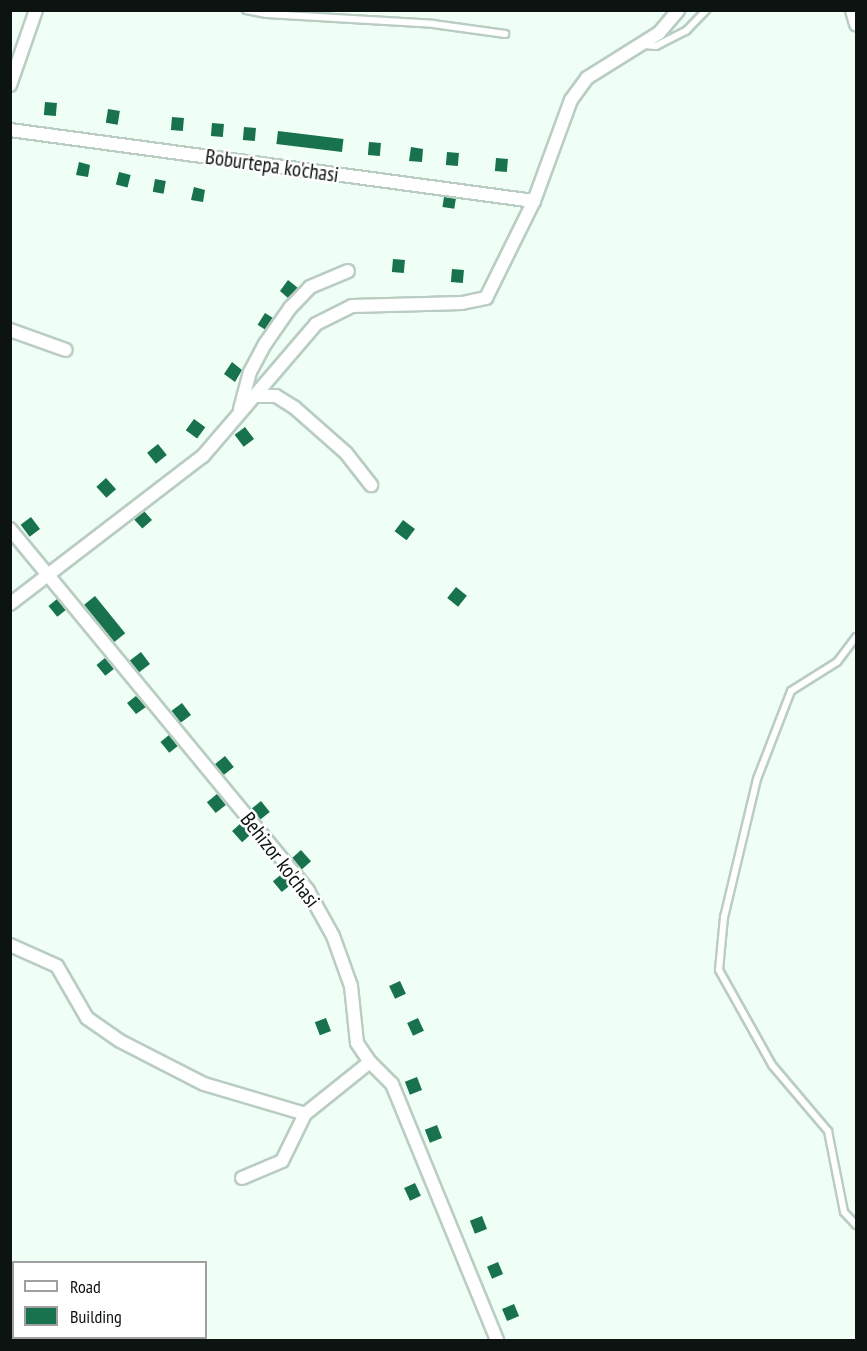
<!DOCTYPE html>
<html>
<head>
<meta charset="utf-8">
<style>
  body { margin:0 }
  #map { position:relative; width:867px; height:1351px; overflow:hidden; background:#effff5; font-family:"PT Sans Narrow",sans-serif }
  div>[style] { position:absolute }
  .green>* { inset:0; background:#f9d3ce }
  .building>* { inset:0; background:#18724d; transform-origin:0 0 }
  .roads { filter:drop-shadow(2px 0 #bacdc2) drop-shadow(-2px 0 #bacdc2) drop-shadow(0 2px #bacdc2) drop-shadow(0 -2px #bacdc2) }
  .service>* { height:6px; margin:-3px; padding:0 3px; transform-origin:3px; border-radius:3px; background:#fff }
  .minor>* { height:12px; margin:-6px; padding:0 6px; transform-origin:6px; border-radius:6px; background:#fff }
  span { translate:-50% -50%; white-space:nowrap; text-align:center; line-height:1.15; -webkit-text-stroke:5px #fff; paint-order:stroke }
  .street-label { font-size:21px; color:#0d1310 }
  .frame { position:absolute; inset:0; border:12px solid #0d1310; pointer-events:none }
  .legend { position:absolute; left:12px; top:1261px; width:195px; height:78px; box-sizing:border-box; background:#fff; border:2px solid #9ea19f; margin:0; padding:8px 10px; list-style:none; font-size:18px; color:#0d1310 }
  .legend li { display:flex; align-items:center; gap:12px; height:30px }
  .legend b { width:30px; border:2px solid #9ea19f }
</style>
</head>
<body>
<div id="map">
  <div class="green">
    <div style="clip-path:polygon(10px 1288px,14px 1338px,18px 1338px,18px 1340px,11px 1340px)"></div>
  </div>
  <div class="building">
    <div style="left:45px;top:102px;width:12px;height:13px;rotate:5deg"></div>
    <div style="left:108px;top:109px;width:12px;height:14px;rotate:9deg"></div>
    <div style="left:172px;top:117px;width:12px;height:13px;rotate:5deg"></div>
    <div style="left:212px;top:123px;width:12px;height:13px;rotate:5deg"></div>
    <div style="left:244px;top:127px;width:12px;height:13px;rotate:5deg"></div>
    <div style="left:278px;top:131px;width:66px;height:13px;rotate:7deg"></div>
    <div style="left:369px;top:142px;width:12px;height:13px;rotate:5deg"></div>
    <div style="clip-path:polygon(411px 147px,423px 149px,422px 162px,409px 161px)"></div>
    <div style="left:447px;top:152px;width:12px;height:13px;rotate:5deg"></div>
    <div style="left:496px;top:158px;width:12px;height:13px;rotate:5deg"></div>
    <div style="clip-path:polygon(79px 162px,90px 165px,88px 177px,76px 175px)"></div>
    <div style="left:119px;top:172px;width:12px;height:13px;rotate:14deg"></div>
    <div style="left:155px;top:179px;width:11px;height:13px;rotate:10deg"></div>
    <div style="clip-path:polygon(194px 187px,205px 190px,203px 202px,191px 200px)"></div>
    <div style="left:444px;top:197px;width:12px;height:10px;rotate:9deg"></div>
    <div style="left:393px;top:259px;width:12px;height:13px;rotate:5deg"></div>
    <div style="left:452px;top:269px;width:12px;height:13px;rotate:5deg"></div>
    <div style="clip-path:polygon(288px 280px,298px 288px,288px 298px,280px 291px)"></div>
    <div style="left:265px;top:313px;width:9px;height:14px;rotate:32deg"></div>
    <div style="clip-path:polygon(232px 362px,242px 370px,235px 382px,224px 374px)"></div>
    <div style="left:194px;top:419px;width:14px;height:14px;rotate:36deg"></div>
    <div style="left:245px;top:427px;width:15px;height:13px;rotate:53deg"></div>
    <div style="left:158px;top:444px;width:14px;height:14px;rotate:51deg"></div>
    <div style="left:106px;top:478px;width:15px;height:13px;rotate:48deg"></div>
    <div style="left:144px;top:511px;width:12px;height:13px;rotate:48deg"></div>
    <div style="left:31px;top:517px;width:15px;height:13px;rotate:53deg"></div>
    <div style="left:403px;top:520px;width:15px;height:14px;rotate:37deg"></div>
    <div style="left:456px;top:587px;width:14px;height:14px;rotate:39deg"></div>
    <div style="left:95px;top:596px;width:48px;height:14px;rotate:51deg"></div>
    <div style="left:57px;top:599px;width:14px;height:11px;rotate:51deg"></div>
    <div style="left:141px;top:652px;width:15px;height:14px;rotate:53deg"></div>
    <div style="left:105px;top:658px;width:14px;height:11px;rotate:51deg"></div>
    <div style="clip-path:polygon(136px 696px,146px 707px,136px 714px,127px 703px)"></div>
    <div style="left:182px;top:703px;width:15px;height:13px;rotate:53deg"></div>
    <div style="left:169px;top:735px;width:14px;height:11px;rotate:51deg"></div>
    <div style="left:225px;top:756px;width:14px;height:13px;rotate:51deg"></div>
    <div style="left:217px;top:794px;width:14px;height:13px;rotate:51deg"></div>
    <div style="left:261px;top:801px;width:14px;height:13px;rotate:51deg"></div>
    <div style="left:241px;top:823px;width:15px;height:12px;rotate:48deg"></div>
    <div style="left:301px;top:850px;width:15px;height:13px;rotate:48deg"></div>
    <div style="left:283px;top:873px;width:14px;height:13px;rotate:51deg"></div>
    <div style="left:400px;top:981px;width:14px;height:12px;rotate:65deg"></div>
    <div style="left:326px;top:1018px;width:14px;height:12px;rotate:69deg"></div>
    <div style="left:418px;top:1018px;width:14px;height:12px;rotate:65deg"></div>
    <div style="left:417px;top:1077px;width:14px;height:13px;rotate:69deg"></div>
    <div style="left:437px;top:1125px;width:14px;height:13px;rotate:69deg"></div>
    <div style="left:415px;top:1183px;width:14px;height:12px;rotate:65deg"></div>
    <div style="left:482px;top:1216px;width:14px;height:13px;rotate:69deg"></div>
    <div style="left:498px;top:1262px;width:13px;height:12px;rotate:67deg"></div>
    <div style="left:514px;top:1304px;width:13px;height:13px;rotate:67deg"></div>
  </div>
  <div class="roads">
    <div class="service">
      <div style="left:246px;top:10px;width:21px;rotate:11deg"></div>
      <div style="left:267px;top:14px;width:166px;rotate:3.4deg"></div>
      <div style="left:433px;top:24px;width:73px;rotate:7.9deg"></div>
      <div style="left:644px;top:45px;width:12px;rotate:5deg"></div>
      <div style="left:656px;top:46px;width:34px;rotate:-27deg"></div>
      <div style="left:686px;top:31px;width:29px;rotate:-46deg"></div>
      <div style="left:856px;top:637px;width:31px;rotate:127deg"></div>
      <div style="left:837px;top:662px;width:54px;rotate:147.8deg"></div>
      <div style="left:791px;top:691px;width:94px;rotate:111.1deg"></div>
      <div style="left:757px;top:779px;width:142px;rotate:103.4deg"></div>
      <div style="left:724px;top:917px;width:53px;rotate:95.4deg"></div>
      <div style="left:719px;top:970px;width:109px;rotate:60.8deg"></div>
      <div style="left:772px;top:1065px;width:87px;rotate:49.7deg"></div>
      <div style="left:828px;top:1131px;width:83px;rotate:78.8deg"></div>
      <div style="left:844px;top:1212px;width:18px;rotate:47deg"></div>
    </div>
    <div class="minor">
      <div style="left:852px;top:10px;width:15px;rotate:74deg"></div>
      <div style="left:10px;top:85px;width:79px;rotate:-70.9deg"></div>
      <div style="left:10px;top:130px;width:529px;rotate:7.72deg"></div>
      <div style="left:10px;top:330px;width:59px;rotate:19.7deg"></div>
      <div style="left:255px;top:396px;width:21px"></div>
      <div style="left:276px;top:396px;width:22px;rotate:32deg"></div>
      <div style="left:295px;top:408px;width:68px;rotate:41.4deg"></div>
      <div style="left:346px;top:453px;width:41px;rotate:52deg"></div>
      <div style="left:240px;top:409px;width:38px;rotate:-75deg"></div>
      <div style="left:250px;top:372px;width:32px;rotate:-62deg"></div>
      <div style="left:265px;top:344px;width:44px;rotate:-55.2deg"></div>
      <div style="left:290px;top:308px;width:29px;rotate:-46deg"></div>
      <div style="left:310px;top:287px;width:41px;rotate:-22.8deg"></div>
      <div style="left:10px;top:529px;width:469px;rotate:50.5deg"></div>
      <div style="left:308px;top:891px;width:51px;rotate:60.9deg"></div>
      <div style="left:333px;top:936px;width:53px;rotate:70.2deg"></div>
      <div style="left:351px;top:986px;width:57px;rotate:84deg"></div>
      <div style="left:357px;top:1043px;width:23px;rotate:56deg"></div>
      <div style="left:370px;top:1062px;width:31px;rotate:45deg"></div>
      <div style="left:392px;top:1084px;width:277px;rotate:67.7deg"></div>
      <div style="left:10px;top:604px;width:243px;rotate:-37.5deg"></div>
      <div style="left:203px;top:456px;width:174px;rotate:-49.4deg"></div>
      <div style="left:316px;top:324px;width:40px;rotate:-26.6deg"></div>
      <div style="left:352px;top:306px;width:110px;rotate:-1.6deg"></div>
      <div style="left:462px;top:303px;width:25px;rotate:-12deg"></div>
      <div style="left:486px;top:298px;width:108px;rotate:-63.7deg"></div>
      <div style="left:534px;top:201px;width:108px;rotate:-69.9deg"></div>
      <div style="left:571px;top:100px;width:27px;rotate:-54deg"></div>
      <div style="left:587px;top:78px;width:85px;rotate:-32deg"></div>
      <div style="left:659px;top:33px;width:30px;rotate:-50deg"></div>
      <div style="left:10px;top:945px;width:51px;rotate:24.1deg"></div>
      <div style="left:57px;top:966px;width:60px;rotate:60deg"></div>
      <div style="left:87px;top:1018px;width:40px;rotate:34.9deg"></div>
      <div style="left:120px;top:1041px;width:94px;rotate:27.1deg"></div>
      <div style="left:204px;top:1084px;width:105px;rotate:16.5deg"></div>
      <div style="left:242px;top:1178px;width:43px;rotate:-23deg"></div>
      <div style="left:282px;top:1161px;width:52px;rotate:-63.9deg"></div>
      <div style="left:305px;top:1114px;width:83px;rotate:-38.7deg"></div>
    </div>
  </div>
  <div class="street-label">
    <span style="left:272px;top:166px;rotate:8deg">Boburtepa ko'chasi</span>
    <span style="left:280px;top:860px;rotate:52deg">Behizor ko'chasi</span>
  </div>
  <div class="frame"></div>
  <ul class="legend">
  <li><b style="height:8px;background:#fff"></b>Road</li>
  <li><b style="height:16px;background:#18724d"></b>Building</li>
  </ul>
</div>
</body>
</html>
